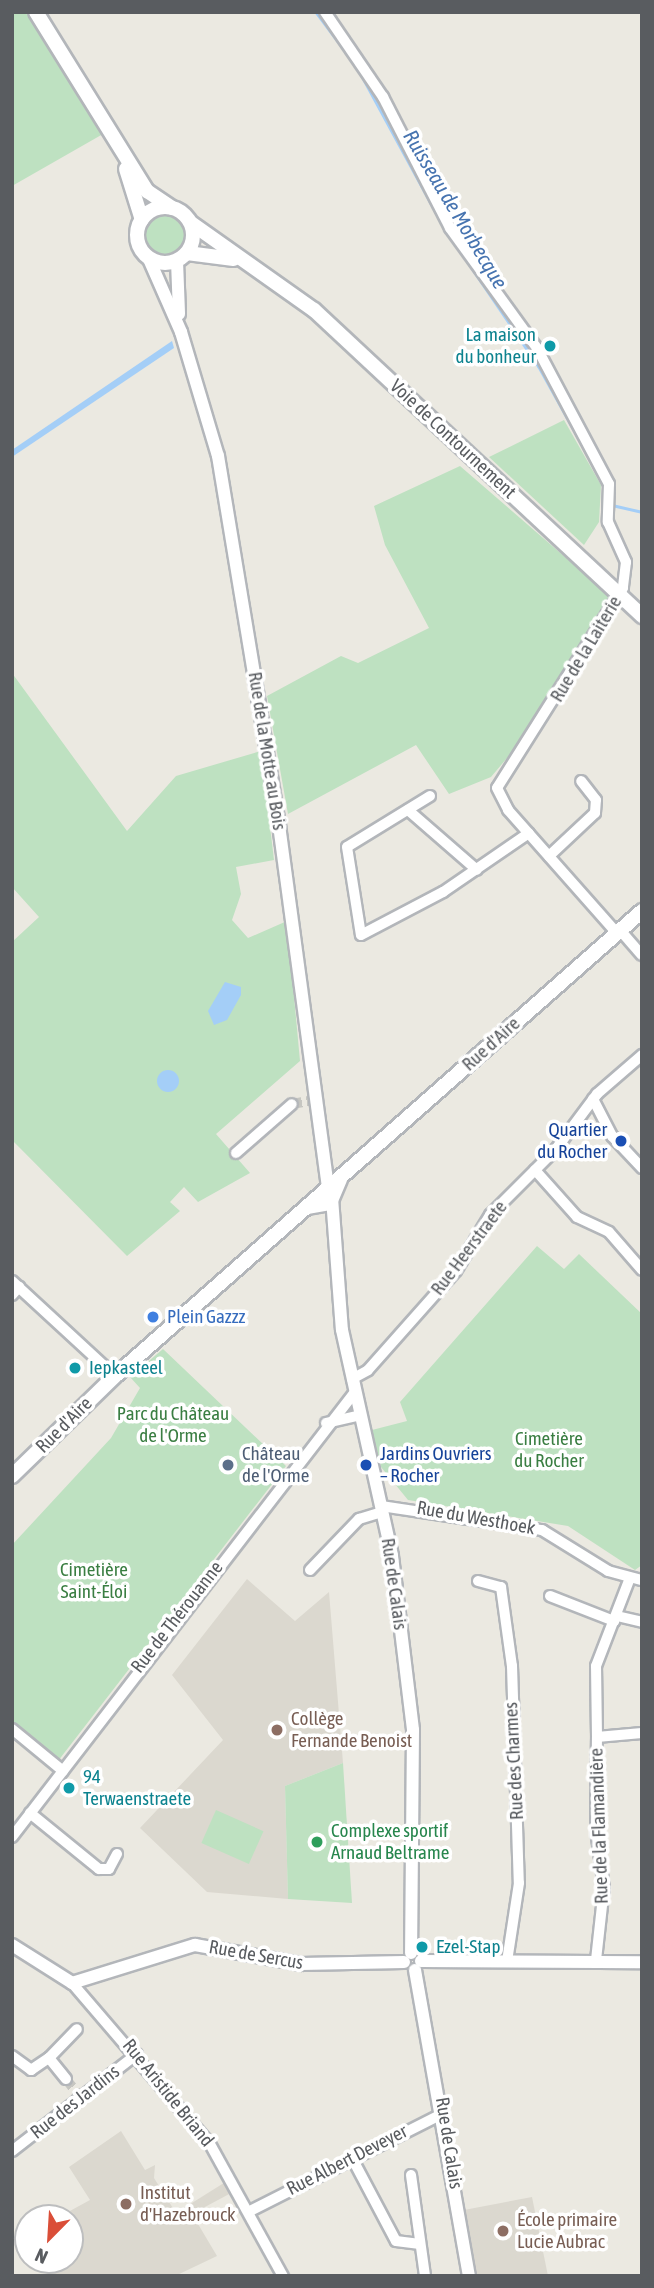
<!DOCTYPE html>
<html>
<head>
<meta charset="utf-8">
<style>
  body { margin:0 }
  #map { position:relative; width:654px; height:2288px; overflow:hidden; background:#ebe9e1; font-family:"Asap Condensed",sans-serif }
  div>[style] { position:absolute }
  .education>* { inset:0; background:#dbd8cf }
  .green>* { inset:0; background:#bee1c1; transform-origin:0 0 }
  .round { border-radius:50% }
  .water>* { inset:0; background:#a4cef7 }
  .stream>* { height:2.5px; margin:-1.25px; padding:0 1.25px; transform-origin:1.25px; border-radius:1.25px; background:#a4cef7 }
  .minor-tunnel>* { height:10px; margin-top:-5px; transform-origin:0; background:repeating-linear-gradient(90deg,#c6c6c1 0 10px,transparent 0 15px) }
  .roads { filter:drop-shadow(2px 0 #b3b6ba) drop-shadow(-2px 0 #b3b6ba) drop-shadow(0 2px #b3b6ba) drop-shadow(0 -2px #b3b6ba) }
  .minor>* { height:10px; margin:-5px; padding:0 5px; transform-origin:5px; border-radius:5px; background:#fff }
  .tertiary>* { height:12px; margin:-6px; padding:0 6px; transform-origin:6px; border-radius:6px; background:#fff }
  .secondary>* { height:14px; margin:-7px; padding:0 7px; transform-origin:7px; border-radius:7px; background:#fff }
  .secondary>.ring { margin:-7px; padding:0; box-sizing:content-box; background:none; border:14px solid #fff; border-radius:50% }
  .dots>* { width:19px; height:19px; translate:-50% -50%; box-sizing:border-box; border:4px solid #fff; border-radius:50% }
  span { translate:-50% -50%; white-space:nowrap; text-align:center; line-height:1.15; -webkit-text-stroke:7px #fff; paint-order:stroke }
  .culture-label { font-size:19px; color:#0d838f }
  .right { translate:-100% -50%; text-align:right }
  .left { translate:0 -50%; text-align:left }
  .street-label { font-size:19px; color:#595c60 }
  .transit-label { font-size:19px; color:#164399 }
  .shop-label { font-size:19px; color:#366cbe }
  .park-label { font-size:19px; color:#3a7e42 }
  .service-label { font-size:19px; color:#4e5e75 }
  .education-label { font-size:19px; color:#785e54 }
  .leisure-label { font-size:19px; color:#27864d }
  .water-label { font-size:21px; color:#4774b0; font-style:italic }
  .frame { position:absolute; inset:0; border:14px solid #595c60; pointer-events:none }
  .north { position:absolute; left:14px; top:2204px; width:70px; height:70px; box-sizing:border-box; background:#fff; border:2px solid #bdbebf; border-radius:50%; rotate:204deg; font-size:19px; font-weight:700; line-height:28px; text-align:center; color:#595c60 }
  .north::after { content:''; display:block; margin:auto; width:24px; height:32px; background:#da4e38; clip-path:polygon(50% 0,100% 100%,50% 72%,0 100%) }
</style>
</head>
<body>
<div id="map">
  <div class="education">
    <div style="clip-path:polygon(247px 1579px,295px 1621px,329px 1592px,343px 1763px,285px 1786px,288px 1899px,207px 1892px,140px 1828px,223px 1740px,172px 1675px)"></div>
    <div style="clip-path:polygon(121px 2131px,145px 2170px,155px 2165px,154px 2178px,176px 2213px,227px 2181px,233px 2192px,203px 2208px,208px 2218px,198px 2224px,217px 2256px,175px 2276px,47px 2276px,45px 2260px,70px 2260px,70px 2218px,57px 2218px,90px 2200px,69px 2167px)"></div>
    <div style="clip-path:polygon(532px 2197px,548px 2276px,476px 2276px,464px 2210px)"></div>
  </div>
  <div class="green">
    <div style="clip-path:polygon(12px 12px,25px 12px,42px 33px,103px 134px,12px 186px)"></div>
    <div class="round" style="left:142px;top:212px;width:46px;height:46px"></div>
    <div style="clip-path:polygon(564px 420px,601px 485px,599px 522px,584px 545px,489px 457px)"></div>
    <div style="clip-path:polygon(460px 466px,610px 596px,534px 726px,491px 777px,449px 794px,416px 745px,288px 814px,267px 696px,341px 656px,358px 663px,429px 628px,385px 545px,374px 506px)"></div>
    <div style="clip-path:polygon(12px 673px,127px 831px,176px 776px,261px 751px,274px 860px,236px 867px,241px 894px,232px 920px,248px 938px,287px 921px,300px 1061px,216px 1134px,250px 1173px,198px 1202px,184px 1187px,170px 1202px,180px 1211px,127px 1256px,12px 1140px,12px 942px,39px 917px,12px 887px)"></div>
    <div style="clip-path:polygon(537px 1246px,564px 1269px,579px 1254px,642px 1314px,642px 1565px,635px 1570px,568px 1526px,408px 1500px,381px 1467px,372px 1430px,407px 1421px,400px 1402px)"></div>
    <div style="clip-path:polygon(163px 1349px,286px 1466px,58px 1761px,12px 1724px,12px 1545px,111px 1438px,140px 1388px,130px 1377px)"></div>
    <div style="clip-path:polygon(343px 1763px,352px 1903px,288px 1899px,285px 1786px)"></div>
    <div style="left:216px;top:1810px;width:52px;height:36px;rotate:24deg"></div>
  </div>
  <div class="water">
    <div style="clip-path:polygon(172px 341px,174px 348px,12px 457px,12px 450px)"></div>
    <div style="clip-path:polygon(225px 982px,241px 987px,241px 995px,227px 1020px,214px 1025px,208px 1011px)"></div>
    <div class="round" style="left:157px;top:1070px;width:22px;height:22px"></div>
  </div>
  <div class="stream">
    <div style="left:316px;top:12px;width:69px;rotate:53.3deg"></div>
    <div style="left:357px;top:67px;width:182px;rotate:61.5deg"></div>
    <div style="left:444px;top:227px;width:169px;rotate:55.8deg"></div>
    <div style="left:539px;top:367px;width:115px;rotate:61deg"></div>
    <div style="left:612px;top:505px;width:31px;rotate:13deg"></div>
  </div>
  <div class="minor-tunnel">
    <div style="left:292px;top:1104px;width:17px;rotate:-10deg"></div>
    <div style="left:66px;top:2079px;width:18px;rotate:52deg"></div>
  </div>
  <div class="roads">
    <div class="minor">
      <div style="left:325px;top:12px;width:103px;rotate:55.7deg"></div>
      <div style="left:383px;top:97px;width:147px;rotate:62.9deg"></div>
      <div style="left:450px;top:228px;width:148px;rotate:54.1deg"></div>
      <div style="left:537px;top:348px;width:154px;rotate:62.1deg"></div>
      <div style="left:609px;top:484px;width:38px;rotate:92deg"></div>
      <div style="left:608px;top:522px;width:44px;rotate:65.8deg"></div>
      <div style="left:626px;top:562px;width:26px;rotate:97deg"></div>
      <div style="left:623px;top:588px;width:236px;rotate:122.2deg"></div>
      <div style="left:497px;top:788px;width:25px;rotate:63deg"></div>
      <div style="left:508px;top:810px;width:164px;rotate:48.5deg"></div>
      <div style="left:430px;top:796px;width:97px;rotate:148.4deg"></div>
      <div style="left:347px;top:847px;width:89px;rotate:81deg"></div>
      <div style="left:361px;top:935px;width:93px;rotate:-27.7deg"></div>
      <div style="left:443px;top:892px;width:104px;rotate:-34.5deg"></div>
      <div style="left:408px;top:810px;width:91px;rotate:41deg"></div>
      <div style="left:549px;top:856px;width:63px;rotate:-43.1deg"></div>
      <div style="left:595px;top:813px;width:13px;rotate:-86deg"></div>
      <div style="left:596px;top:800px;width:24px;rotate:-128deg"></div>
      <div style="left:620px;top:930px;width:33px;rotate:49deg"></div>
      <div style="left:593px;top:1099px;width:42px;rotate:62.8deg"></div>
      <div style="left:612px;top:1136px;width:44px;rotate:46.8deg"></div>
      <div style="left:236px;top:1153px;width:74px;rotate:-41.2deg"></div>
      <div style="left:535px;top:1170px;width:63px;rotate:48.2deg"></div>
      <div style="left:577px;top:1217px;width:35px;rotate:25deg"></div>
      <div style="left:609px;top:1232px;width:50px;rotate:49deg"></div>
      <div style="left:12px;top:1281px;width:140px;rotate:42.7deg"></div>
      <div style="left:12px;top:1295px;width:11px;rotate:-49deg"></div>
      <div style="left:352px;top:1379px;width:18px;rotate:-29deg"></div>
      <div style="left:368px;top:1370px;width:132px;rotate:-48.4deg"></div>
      <div style="left:456px;top:1271px;width:66px;rotate:-58.7deg"></div>
      <div style="left:490px;top:1215px;width:93px;rotate:-45deg"></div>
      <div style="left:556px;top:1149px;width:69px;rotate:-53.3deg"></div>
      <div style="left:597px;top:1094px;width:60px;rotate:-40.9deg"></div>
      <div style="left:326px;top:1423px;width:36px;rotate:-13deg"></div>
      <div style="left:381px;top:1506px;width:163px;rotate:8.5deg"></div>
      <div style="left:542px;top:1530px;width:78px;rotate:31.8deg"></div>
      <div style="left:608px;top:1571px;width:35px;rotate:15deg"></div>
      <div style="left:310px;top:1570px;width:71px;rotate:-46.1deg"></div>
      <div style="left:359px;top:1519px;width:24px;rotate:-17deg"></div>
      <div style="left:478px;top:1581px;width:24px;rotate:15deg"></div>
      <div style="left:501px;top:1587px;width:80px;rotate:82.1deg"></div>
      <div style="left:512px;top:1666px;width:217px;rotate:88.2deg"></div>
      <div style="left:519px;top:1883px;width:79px;rotate:98.7deg"></div>
      <div style="left:550px;top:1596px;width:69px;rotate:21.3deg"></div>
      <div style="left:617px;top:1616px;width:26px;rotate:13deg"></div>
      <div style="left:12px;top:1729px;width:66px;rotate:39.5deg"></div>
      <div style="left:597px;top:1737px;width:71px;rotate:-90.8deg"></div>
      <div style="left:596px;top:1666px;width:94px;rotate:-68.9deg"></div>
      <div style="left:30px;top:1813px;width:89px;rotate:39.1deg"></div>
      <div style="left:99px;top:1869px;width:10px"></div>
      <div style="left:109px;top:1869px;width:17px;rotate:-62deg"></div>
      <div style="left:12px;top:1837px;width:562px;rotate:-52.38deg"></div>
      <div style="left:596px;top:1960px;width:72px;rotate:-83.7deg"></div>
      <div style="left:604px;top:1888px;width:59px;rotate:-97.9deg"></div>
      <div style="left:596px;top:1830px;width:93px;rotate:-89.4deg"></div>
      <div style="left:597px;top:1737px;width:45px;rotate:-5.1deg"></div>
      <div style="left:72px;top:1983px;width:212px;rotate:49.4deg"></div>
      <div style="left:210px;top:2144px;width:151px;rotate:61.1deg"></div>
      <div style="left:12px;top:2056px;width:24px;rotate:36deg"></div>
      <div style="left:31px;top:2070px;width:22px;rotate:-34deg"></div>
      <div style="left:66px;top:2079px;width:27px;rotate:-129deg"></div>
      <div style="left:49px;top:2058px;width:40px;rotate:-46deg"></div>
      <div style="left:12px;top:2151px;width:158px;rotate:-37.8deg"></div>
      <div style="left:352px;top:2158px;width:94px;rotate:62.1deg"></div>
      <div style="left:396px;top:2241px;width:24px;rotate:7deg"></div>
      <div style="left:411px;top:2175px;width:102px;rotate:82.1deg"></div>
      <div style="left:252px;top:2210px;width:215px;rotate:-26.8deg"></div>
    </div>
    <div class="tertiary">
      <div style="left:149px;top:259px;width:80px;rotate:66.3deg"></div>
      <div style="left:181px;top:332px;width:129px;rotate:73.4deg"></div>
      <div style="left:218px;top:456px;width:374px;rotate:80.6deg"></div>
      <div style="left:279px;top:825px;width:364px;rotate:82.3deg"></div>
      <div style="left:177px;top:261px;width:53px;rotate:87.8deg"></div>
      <div style="left:332px;top:1198px;width:132px;rotate:85.7deg"></div>
      <div style="left:342px;top:1330px;width:231px;rotate:77.5deg"></div>
      <div style="left:392px;top:1556px;width:175px;rotate:83.1deg"></div>
      <div style="left:413px;top:1730px;width:223px;rotate:90.5deg"></div>
      <div style="left:12px;top:1945px;width:71px;rotate:32.3deg"></div>
      <div style="left:72px;top:1983px;width:129px;rotate:-17.2deg"></div>
      <div style="left:195px;top:1945px;width:108px;rotate:10.2deg"></div>
      <div style="left:301px;top:1964px;width:103px;rotate:-1.1deg"></div>
      <div style="left:421px;top:1961px;width:221px;rotate:0.3deg"></div>
      <div style="left:415px;top:1970px;width:311px;rotate:80deg"></div>
    </div>
    <div class="secondary">
      <div style="left:36px;top:12px;width:211px;rotate:58.2deg"></div>
      <div style="left:147px;top:191px;width:30px;rotate:34deg"></div>
      <div style="left:126px;top:169px;width:53px;rotate:72.6deg"></div>
      <div class="ring" style="left:137px;top:207px;width:42px;height:42px"></div>
      <div style="left:191px;top:223px;width:151px;rotate:35.3deg"></div>
      <div style="left:314px;top:310px;width:449px;rotate:43deg"></div>
      <div style="left:187px;top:253px;width:47px;rotate:7.3deg"></div>
      <div style="left:307px;top:1207px;width:23px;rotate:-10deg"></div>
      <div style="left:330px;top:1203px;width:26px;rotate:-67deg"></div>
      <div style="left:12px;top:1476px;width:144px;rotate:-44.2deg"></div>
      <div style="left:115px;top:1376px;width:703px;rotate:-41.42deg"></div>
    </div>
  </div>
  <div class="dots">
    <div style="left:550px;top:346px;background:#0f9aa8"></div>
    <div style="left:621px;top:1141px;background:#1a4fb4"></div>
    <div style="left:153px;top:1317px;background:#3f7fe0"></div>
    <div style="left:75px;top:1368px;background:#0f9aa8"></div>
    <div style="left:228px;top:1465px;background:#5c6f8a"></div>
    <div style="left:366px;top:1465px;background:#1a4fb4"></div>
    <div style="left:277px;top:1730px;background:#8d6e63"></div>
    <div style="left:69px;top:1788px;background:#0f9aa8"></div>
    <div style="left:317px;top:1842px;background:#2e9e5b"></div>
    <div style="left:422px;top:1947px;background:#0f9aa8"></div>
    <div style="left:126px;top:2204px;background:#8d6e63"></div>
    <div style="left:503px;top:2231px;background:#8d6e63"></div>
  </div>
  <div class="culture-label">
    <span class="right" style="left:536px;top:346px">La maison<br>du bonheur</span>
    <span class="left" style="left:89px;top:1368px">Iepkasteel</span>
    <span class="left" style="left:83px;top:1788px">94<br>Terwaenstraete</span>
    <span class="left" style="left:436px;top:1947px">Ezel-Stap</span>
  </div>
  <div class="street-label">
    <span style="left:453px;top:439px;rotate:43deg">Voie de Contournement</span>
    <span style="left:586px;top:649px;rotate:-59deg">Rue de la Laiterie</span>
    <span style="left:267px;top:751px;rotate:81deg">Rue de la Motte au Bois</span>
    <span style="left:491px;top:1044px;rotate:-42deg">Rue d'Aire</span>
    <span style="left:469px;top:1248px;rotate:-53deg">Rue Heerstraete</span>
    <span style="left:64px;top:1425px;rotate:-45deg">Rue d'Aire</span>
    <span style="left:476px;top:1518px;rotate:10deg">Rue du Westhoek</span>
    <span style="left:394px;top:1584px;rotate:82deg">Rue de Calais</span>
    <span style="left:177px;top:1617px;rotate:-52deg">Rue de Thérouanne</span>
    <span style="left:514px;top:1761px;rotate:-93deg">Rue des Charmes</span>
    <span style="left:599px;top:1826px;rotate:-92deg">Rue de la Flamandière</span>
    <span style="left:256px;top:1955px;rotate:10deg">Rue de Sercus</span>
    <span style="left:168px;top:2093px;rotate:51deg">Rue Aristide Briand</span>
    <span style="left:75px;top:2102px;rotate:-38deg">Rue des Jardins</span>
    <span style="left:449px;top:2143px;rotate:81deg">Rue de Calais</span>
    <span style="left:347px;top:2160px;rotate:-27deg">Rue Albert Deveyer</span>
  </div>
  <div class="transit-label">
    <span class="right" style="left:607px;top:1141px">Quartier<br>du Rocher</span>
    <span class="left" style="left:380px;top:1465px">Jardins Ouvriers<br>– Rocher</span>
  </div>
  <div class="shop-label">
    <span class="left" style="left:167px;top:1317px">Plein Gazzz</span>
  </div>
  <div class="park-label">
    <span style="left:173px;top:1425px">Parc du Château<br>de l'Orme</span>
    <span style="left:549px;top:1450px">Cimetière<br>du Rocher</span>
    <span style="left:94px;top:1581px">Cimetière<br>Saint-Éloi</span>
  </div>
  <div class="service-label">
    <span class="left" style="left:242px;top:1465px">Château<br>de l'Orme</span>
  </div>
  <div class="education-label">
    <span class="left" style="left:291px;top:1730px">Collège<br>Fernande Benoist</span>
    <span class="left" style="left:140px;top:2204px">Institut<br>d'Hazebrouck</span>
    <span class="left" style="left:517px;top:2231px">École primaire<br>Lucie Aubrac</span>
  </div>
  <div class="leisure-label">
    <span class="left" style="left:331px;top:1842px">Complexe sportif<br>Arnaud Beltrame</span>
  </div>
  <div class="water-label">
    <span style="left:456px;top:209px;rotate:59deg">Ruisseau de Morbecque</span>
  </div>
  <div class="frame"></div>
  <div class="north">N</div>
</div>
</body>
</html>
